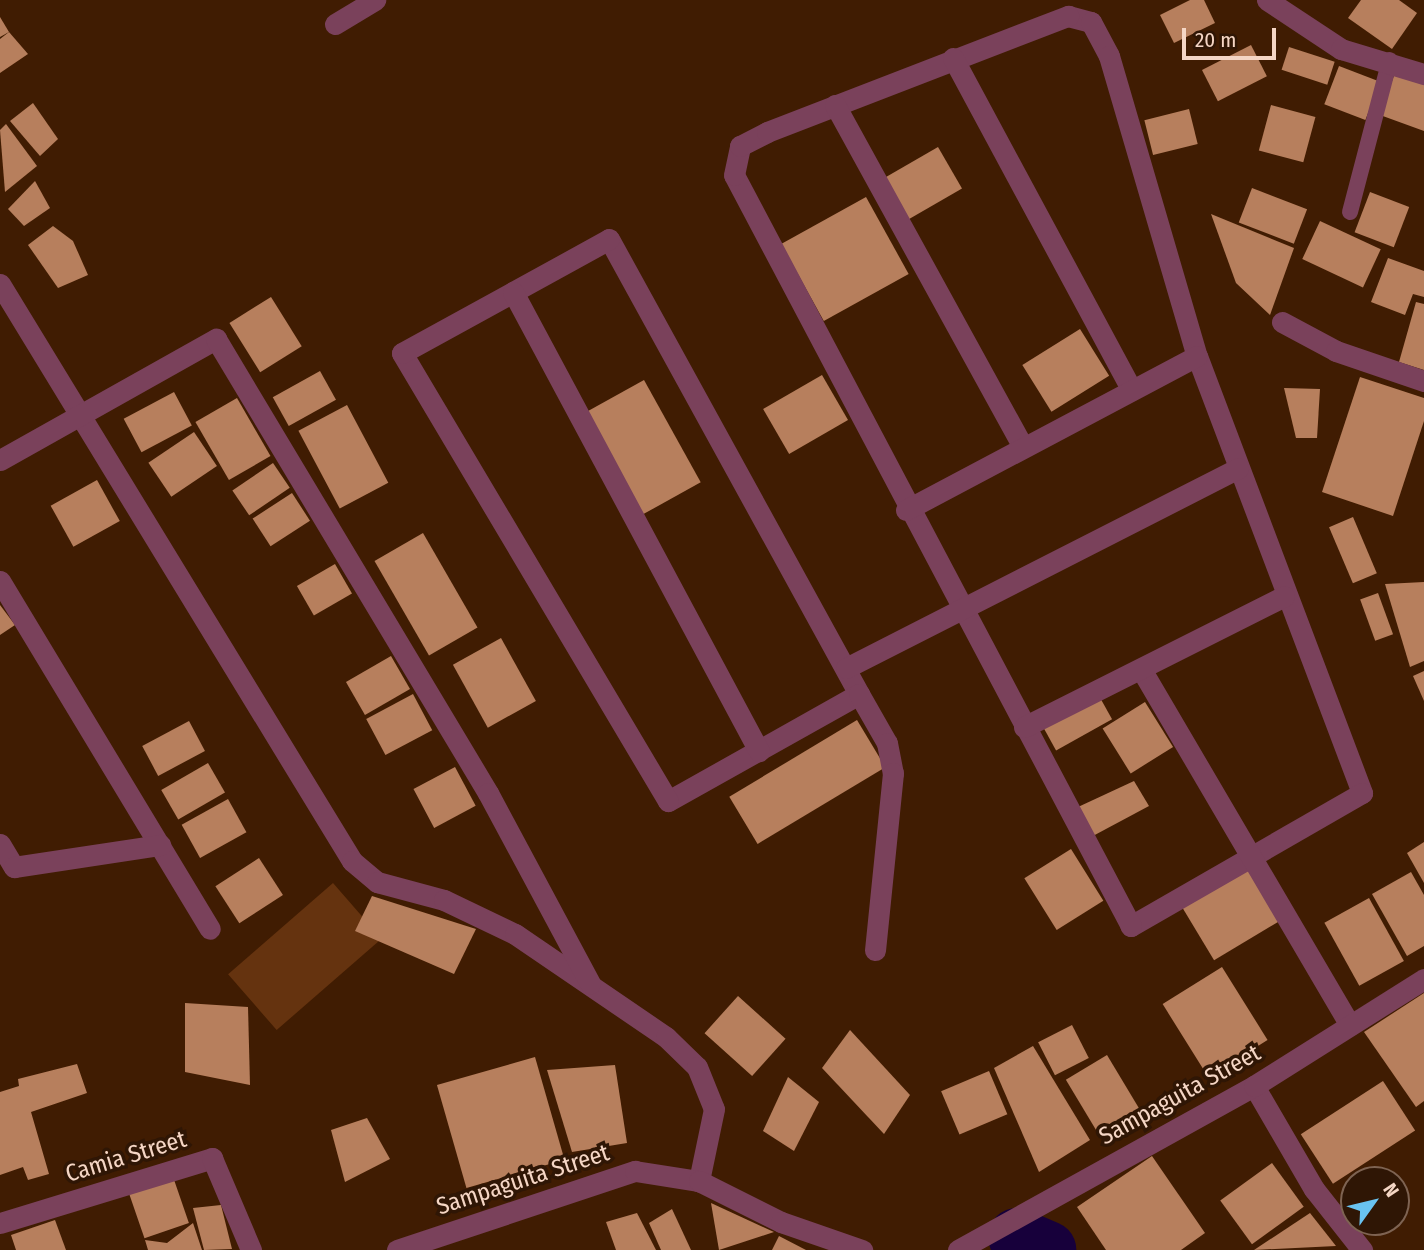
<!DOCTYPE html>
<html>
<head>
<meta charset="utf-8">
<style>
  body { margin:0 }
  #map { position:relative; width:1424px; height:1250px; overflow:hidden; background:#401c02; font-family:"Fira Sans Condensed",sans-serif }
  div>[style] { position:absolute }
  .green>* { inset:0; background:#65330f; transform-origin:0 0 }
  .river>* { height:58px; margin:-29px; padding:0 29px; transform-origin:29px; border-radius:29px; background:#17003b }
  .building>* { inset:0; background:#b77f5d; transform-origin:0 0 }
  .lane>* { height:16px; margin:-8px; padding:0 8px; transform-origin:8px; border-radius:8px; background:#7a415b }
  .street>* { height:21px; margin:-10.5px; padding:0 10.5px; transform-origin:10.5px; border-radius:10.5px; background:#7a415b }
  span { translate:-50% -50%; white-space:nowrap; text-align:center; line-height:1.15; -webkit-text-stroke:7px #2f1605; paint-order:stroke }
  .street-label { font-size:24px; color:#f5d6c5 }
  .north { position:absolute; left:1340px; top:1166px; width:70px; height:70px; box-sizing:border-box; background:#2f1605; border:2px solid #7e6352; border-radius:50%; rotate:56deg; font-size:19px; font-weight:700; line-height:28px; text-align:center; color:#f5d6c5 }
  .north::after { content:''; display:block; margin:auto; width:24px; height:32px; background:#69c3f1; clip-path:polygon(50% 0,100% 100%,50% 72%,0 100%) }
  .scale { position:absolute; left:1182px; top:28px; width:94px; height:32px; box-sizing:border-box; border:4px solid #f5d6c5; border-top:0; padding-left:9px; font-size:21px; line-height:24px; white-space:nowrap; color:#f5d6c5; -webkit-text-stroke:5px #2f1605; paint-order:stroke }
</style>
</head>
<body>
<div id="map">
  <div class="green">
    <div style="left:333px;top:883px;width:74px;height:139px;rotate:49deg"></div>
  </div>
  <div class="river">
    <div style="left:1017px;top:1237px;width:33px;rotate:23deg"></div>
  </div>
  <div class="building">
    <div style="clip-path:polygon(1190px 0,1204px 0,1215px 23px,1174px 43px,1160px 15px)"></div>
    <div style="clip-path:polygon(1361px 0,1399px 0,1417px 13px,1392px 49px,1348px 18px)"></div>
    <div style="clip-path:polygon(0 17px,9px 32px,0 37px)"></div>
    <div style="clip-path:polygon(9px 32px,28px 54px,0 73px,0 39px)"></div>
    <div style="left:1251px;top:45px;width:35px;height:55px;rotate:63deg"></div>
    <div style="left:1289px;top:47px;width:48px;height:24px;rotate:18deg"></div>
    <div style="left:1339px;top:66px;width:44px;height:41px;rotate:21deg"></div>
    <div style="clip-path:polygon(1396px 70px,1424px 81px,1424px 131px,1380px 115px)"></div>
    <div style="clip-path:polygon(33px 103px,58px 139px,40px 156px,10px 121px)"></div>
    <div style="left:1271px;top:105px;width:46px;height:47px;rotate:15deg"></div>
    <div style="left:1189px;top:109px;width:36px;height:46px;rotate:76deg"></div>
    <div style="clip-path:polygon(6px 124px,37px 166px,5px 192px,0 130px)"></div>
    <div style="left:938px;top:147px;width:48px;height:62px;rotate:60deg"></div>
    <div style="clip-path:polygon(35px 181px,50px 208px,24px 226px,8px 209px)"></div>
    <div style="left:1252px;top:188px;width:59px;height:37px;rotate:21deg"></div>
    <div style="left:1370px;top:192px;width:42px;height:43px;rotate:21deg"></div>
    <div style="left:866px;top:197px;width:88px;height:97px;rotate:61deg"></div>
    <div style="clip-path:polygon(1211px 214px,1294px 248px,1270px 315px,1236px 283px)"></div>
    <div style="left:1320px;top:221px;width:67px;height:42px;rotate:25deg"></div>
    <div style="clip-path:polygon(53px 226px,73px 241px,88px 275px,58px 288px,28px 245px)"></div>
    <div style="clip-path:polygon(1388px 258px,1424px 271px,1424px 297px,1413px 294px,1405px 315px,1371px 302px)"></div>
    <div style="left:271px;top:297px;width:58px;height:49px;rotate:58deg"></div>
    <div style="clip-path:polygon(1416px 302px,1424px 304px,1424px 370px,1399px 362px)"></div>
    <div style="left:1080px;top:329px;width:55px;height:68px;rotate:58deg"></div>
    <div style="left:320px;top:371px;width:33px;height:54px;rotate:61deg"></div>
    <div style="left:822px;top:375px;width:52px;height:68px;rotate:60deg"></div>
    <div style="clip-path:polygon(1360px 377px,1424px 398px,1424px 421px,1393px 516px,1322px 492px)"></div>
    <div style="left:644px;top:380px;width:117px;height:66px;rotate:61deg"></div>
    <div style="clip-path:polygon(1284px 388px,1320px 389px,1317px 438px,1296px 438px)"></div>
    <div style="left:174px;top:392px;width:38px;height:57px;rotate:62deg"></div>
    <div style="left:237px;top:398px;width:67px;height:48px;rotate:60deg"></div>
    <div style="left:347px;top:405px;width:88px;height:55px;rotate:62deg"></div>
    <div style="left:194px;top:432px;width:41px;height:55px;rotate:56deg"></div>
    <div style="left:273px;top:463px;width:30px;height:49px;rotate:56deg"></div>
    <div style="left:97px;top:480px;width:47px;height:53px;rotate:61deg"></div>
    <div style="left:292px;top:493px;width:33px;height:47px;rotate:57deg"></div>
    <div style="left:1353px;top:517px;width:61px;height:26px;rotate:67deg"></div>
    <div style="left:423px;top:533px;width:109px;height:56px;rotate:60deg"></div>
    <div style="left:335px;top:564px;width:34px;height:44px;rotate:60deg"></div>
    <div style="clip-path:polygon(1424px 582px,1424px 661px,1410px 667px,1385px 584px)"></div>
    <div style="left:1378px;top:593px;width:44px;height:19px;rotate:70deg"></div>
    <div style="clip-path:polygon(0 605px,15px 625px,0 635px)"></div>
    <div style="left:501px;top:638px;width:72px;height:55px;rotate:61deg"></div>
    <div style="left:391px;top:656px;width:38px;height:52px;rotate:60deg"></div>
    <div style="clip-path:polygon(1424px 671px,1424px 701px,1413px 676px)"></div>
    <div style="left:413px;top:694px;width:41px;height:53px;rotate:62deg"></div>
    <div style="left:1098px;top:694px;width:29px;height:64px;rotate:61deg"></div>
    <div style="left:1145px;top:702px;width:53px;height:50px;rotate:58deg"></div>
    <div style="left:857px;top:720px;width:55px;height:149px;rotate:59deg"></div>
    <div style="left:189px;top:721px;width:34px;height:53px;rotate:62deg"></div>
    <div style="left:208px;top:763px;width:34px;height:54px;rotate:60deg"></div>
    <div style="left:455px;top:767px;width:44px;height:47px;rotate:62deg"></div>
    <div style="clip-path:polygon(1134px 781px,1149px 806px,1091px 837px,1078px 807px)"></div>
    <div style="left:228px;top:799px;width:38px;height:53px;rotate:61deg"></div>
    <div style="clip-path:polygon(1424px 842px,1424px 883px,1407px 853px)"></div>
    <div style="left:1071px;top:849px;width:61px;height:55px;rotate:58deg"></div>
    <div style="left:259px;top:858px;width:44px;height:52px;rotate:57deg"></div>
    <div style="left:1249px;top:867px;width:62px;height:78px;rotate:59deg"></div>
    <div style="clip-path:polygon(1411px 872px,1424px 895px,1424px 946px,1407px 956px,1372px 894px)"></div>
    <div style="clip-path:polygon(372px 896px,476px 929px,454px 974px,355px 931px)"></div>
    <div style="left:1369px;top:898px;width:72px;height:51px;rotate:61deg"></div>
    <div style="left:1222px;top:967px;width:86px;height:70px;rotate:58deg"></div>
    <div style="clip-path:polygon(1424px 993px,1424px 1101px,1416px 1107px,1364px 1032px)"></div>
    <div style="left:738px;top:996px;width:64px;height:50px;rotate:42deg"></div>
    <div style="clip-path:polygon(185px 1003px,248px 1007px,250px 1085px,185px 1072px)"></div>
    <div style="left:1072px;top:1025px;width:37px;height:38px;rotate:63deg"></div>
    <div style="clip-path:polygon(850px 1030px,910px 1095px,884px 1134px,822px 1068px)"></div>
    <div style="clip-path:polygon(1033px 1046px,1090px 1140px,1039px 1172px,994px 1068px)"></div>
    <div style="left:1107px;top:1055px;width:63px;height:48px;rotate:59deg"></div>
    <div style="left:535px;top:1057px;width:107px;height:102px;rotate:74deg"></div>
    <div style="clip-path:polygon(77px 1064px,87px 1093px,31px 1112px,49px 1174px,28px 1180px,23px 1167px,0 1175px,0 1092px,19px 1086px,18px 1079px)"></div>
    <div style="clip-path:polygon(615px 1065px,627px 1143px,572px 1152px,547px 1070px)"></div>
    <div style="left:989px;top:1071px;width:47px;height:52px;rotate:67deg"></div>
    <div style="clip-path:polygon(788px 1077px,819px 1102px,794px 1151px,763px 1131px)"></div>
    <div style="left:1383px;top:1081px;width:59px;height:98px;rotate:57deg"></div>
    <div style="clip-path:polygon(367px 1118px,390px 1159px,345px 1182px,331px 1130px)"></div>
    <div style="clip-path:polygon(1152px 1156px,1205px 1233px,1181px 1250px,1106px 1250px,1077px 1207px)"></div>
    <div style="left:1272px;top:1163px;width:54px;height:64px;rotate:54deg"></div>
    <div style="left:171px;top:1171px;width:55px;height:47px;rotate:71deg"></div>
    <div style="clip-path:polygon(711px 1203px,774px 1232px,719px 1250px)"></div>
    <div style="clip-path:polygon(221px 1205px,232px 1249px,204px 1250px,193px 1208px)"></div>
    <div style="clip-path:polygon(672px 1209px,691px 1250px,661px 1250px,649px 1223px)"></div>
    <div style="clip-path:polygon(637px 1213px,656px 1250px,616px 1250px,606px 1222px)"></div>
    <div style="clip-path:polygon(1310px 1213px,1336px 1246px,1254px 1250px)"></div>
    <div style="clip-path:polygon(55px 1220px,66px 1250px,16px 1250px,11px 1235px)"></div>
    <div style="clip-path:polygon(193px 1223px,202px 1250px,148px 1250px,145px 1240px,167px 1243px)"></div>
    <div style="clip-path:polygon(779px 1236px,806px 1250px,772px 1250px)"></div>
  </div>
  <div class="lane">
    <div style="left:1350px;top:212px;width:157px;rotate:-75.3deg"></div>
  </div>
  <div class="street">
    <div style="left:1267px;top:0;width:89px;rotate:33.5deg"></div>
    <div style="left:1341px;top:49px;width:87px;rotate:16.8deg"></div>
    <div style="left:1068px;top:16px;width:24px;rotate:15deg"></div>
    <div style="left:1091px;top:22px;width:38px;rotate:62deg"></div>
    <div style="left:1109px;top:56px;width:313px;rotate:73.7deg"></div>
    <div style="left:1197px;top:356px;width:467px;rotate:69.3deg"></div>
    <div style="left:1362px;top:793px;width:267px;rotate:150.1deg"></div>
    <div style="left:1131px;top:926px;width:849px;rotate:-117.86deg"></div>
    <div style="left:734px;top:175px;width:30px;rotate:-78deg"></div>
    <div style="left:740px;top:146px;width:30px;rotate:-27deg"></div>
    <div style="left:767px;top:132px;width:323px;rotate:-21.1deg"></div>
    <div style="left:335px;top:24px;width:47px;rotate:-31deg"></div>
    <div style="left:953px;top:58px;width:377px;rotate:61.7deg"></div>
    <div style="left:835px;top:105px;width:390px;rotate:61.2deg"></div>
    <div style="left:609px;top:239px;width:519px;rotate:61.21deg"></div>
    <div style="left:859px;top:694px;width:219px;rotate:150.7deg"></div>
    <div style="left:668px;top:801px;width:521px;rotate:-120.7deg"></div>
    <div style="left:402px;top:353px;width:236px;rotate:-28.8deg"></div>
    <div style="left:0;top:284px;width:676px;rotate:58.61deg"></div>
    <div style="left:352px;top:861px;width:33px;rotate:40deg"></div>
    <div style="left:377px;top:882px;width:69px;rotate:15deg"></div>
    <div style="left:444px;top:900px;width:79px;rotate:25.6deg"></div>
    <div style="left:515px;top:934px;width:183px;rotate:34.3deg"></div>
    <div style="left:666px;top:1037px;width:43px;rotate:44.1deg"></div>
    <div style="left:697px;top:1067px;width:45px;rotate:68deg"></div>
    <div style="left:714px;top:1109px;width:74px;rotate:101.8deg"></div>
    <div style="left:513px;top:292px;width:521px;rotate:61.81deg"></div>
    <div style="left:1282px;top:322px;width:61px;rotate:28.2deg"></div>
    <div style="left:1336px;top:351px;width:93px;rotate:18.8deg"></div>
    <div style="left:0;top:460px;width:248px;rotate:-29.3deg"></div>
    <div style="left:216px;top:339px;width:529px;rotate:59.07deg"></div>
    <div style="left:488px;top:793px;width:216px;rotate:61.8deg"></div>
    <div style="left:906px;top:510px;width:329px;rotate:-27.9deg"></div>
    <div style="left:0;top:581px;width:406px;rotate:58.9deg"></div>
    <div style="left:846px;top:668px;width:440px;rotate:-27deg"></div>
    <div style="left:1141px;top:669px;width:413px;rotate:59.6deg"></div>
    <div style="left:859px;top:694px;width:56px;rotate:60.3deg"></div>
    <div style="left:887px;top:743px;width:31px;rotate:79deg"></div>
    <div style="left:893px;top:773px;width:178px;rotate:95.8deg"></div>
    <div style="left:1024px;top:727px;width:291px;rotate:-26.7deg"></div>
    <div style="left:0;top:844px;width:27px;rotate:59deg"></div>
    <div style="left:14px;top:867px;width:148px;rotate:-8.6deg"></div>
    <div style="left:1254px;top:1086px;width:119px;rotate:59.8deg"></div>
    <div style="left:1314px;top:1189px;width:78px;rotate:51.8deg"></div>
    <div style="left:0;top:1223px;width:222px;rotate:-17deg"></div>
    <div style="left:212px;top:1158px;width:100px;rotate:67deg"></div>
    <div style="left:397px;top:1250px;width:251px;rotate:-18.4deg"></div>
    <div style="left:635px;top:1171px;width:65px;rotate:8.9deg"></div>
    <div style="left:699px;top:1181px;width:92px;rotate:26.6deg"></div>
    <div style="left:781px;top:1222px;width:86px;rotate:19.1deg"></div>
    <div style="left:958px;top:1250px;width:338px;rotate:-29deg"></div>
    <div style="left:1254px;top:1086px;width:201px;rotate:-32.2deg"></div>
  </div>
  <div class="street-label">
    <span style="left:1180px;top:1095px;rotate:-29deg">Sampaguita Street</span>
    <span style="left:126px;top:1157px;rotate:-17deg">Camia Street</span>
    <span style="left:523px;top:1180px;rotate:-18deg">Sampaguita Street</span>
  </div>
  <div class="north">N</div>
  <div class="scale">20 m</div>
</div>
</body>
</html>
